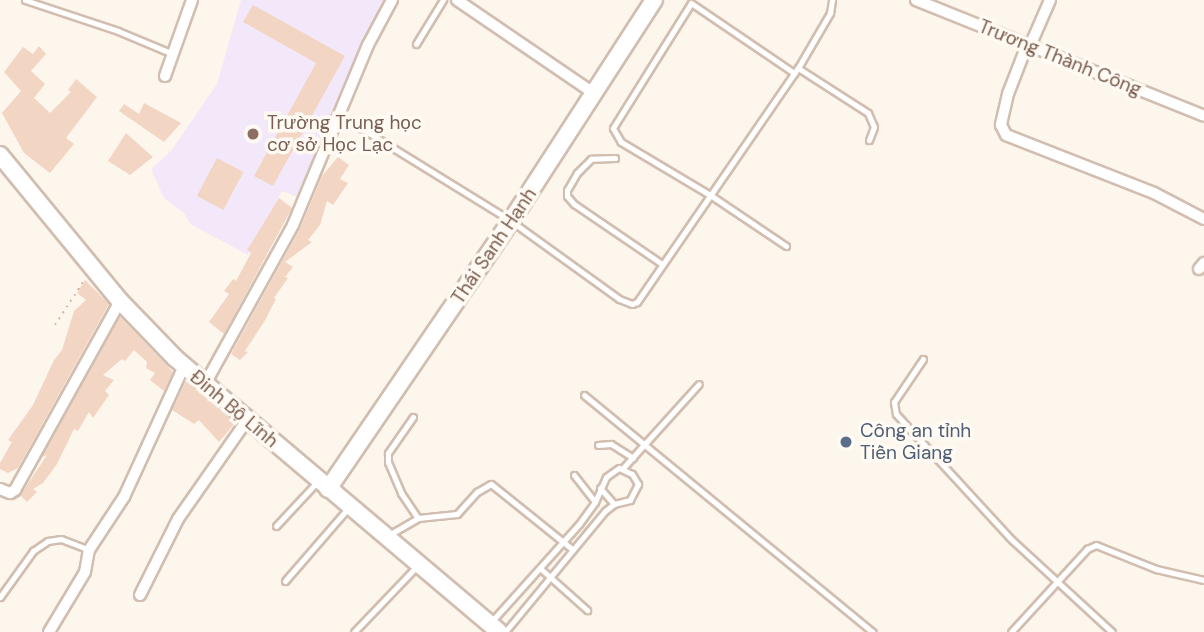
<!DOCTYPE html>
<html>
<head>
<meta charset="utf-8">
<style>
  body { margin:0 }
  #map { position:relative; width:1204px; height:632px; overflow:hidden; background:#fdf6ec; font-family:"DM Sans",sans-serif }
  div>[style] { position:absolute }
  .education>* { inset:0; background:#f3e8fa }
  .building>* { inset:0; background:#f3d5c3; transform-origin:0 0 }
  .path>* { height:2px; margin-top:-1px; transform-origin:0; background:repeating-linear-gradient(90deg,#d9b8a5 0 2px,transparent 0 7px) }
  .roads { filter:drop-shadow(2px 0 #d1beb0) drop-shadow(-2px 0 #d1beb0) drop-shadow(0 2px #d1beb0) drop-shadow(0 -2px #d1beb0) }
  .lane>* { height:5px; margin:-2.5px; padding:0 2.5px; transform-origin:2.5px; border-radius:2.5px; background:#fff }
  .street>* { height:10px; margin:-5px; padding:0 5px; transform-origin:5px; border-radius:5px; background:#fff }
  .secondary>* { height:16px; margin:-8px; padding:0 8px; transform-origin:8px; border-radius:8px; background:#fff }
  .dots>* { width:19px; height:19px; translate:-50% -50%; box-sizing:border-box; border:4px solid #fffaf3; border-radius:50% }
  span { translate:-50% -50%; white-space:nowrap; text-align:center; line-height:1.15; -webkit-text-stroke:7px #fffaf3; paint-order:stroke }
  .street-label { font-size:19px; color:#7a5c4d }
  .education-label { font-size:19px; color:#785e54 }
  .left { translate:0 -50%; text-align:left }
  .service-label { font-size:19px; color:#4e5e75 }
</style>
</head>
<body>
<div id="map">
  <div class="education">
    <div style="clip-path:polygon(241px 0,388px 0,348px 73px,300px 198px,282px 191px,248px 255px,190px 224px,184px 213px,164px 198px,151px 169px,171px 151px,217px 84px)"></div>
  </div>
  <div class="building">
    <div style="clip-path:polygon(253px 5px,345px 56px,273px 186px,254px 176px,316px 63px,243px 22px)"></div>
    <div style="clip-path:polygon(39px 46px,46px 54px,31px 71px,45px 84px,34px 98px,50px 113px,71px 92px,68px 90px,76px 79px,97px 97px,66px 138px,74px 144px,50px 173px,24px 153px,2px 113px,21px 91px,4px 72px,23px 47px,33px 54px)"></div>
    <div style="clip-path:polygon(144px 103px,181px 123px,164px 142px,119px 111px,124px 104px,139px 114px)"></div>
    <div style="clip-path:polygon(126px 133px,153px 157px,130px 175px,108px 161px)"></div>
    <div style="clip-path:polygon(338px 157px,349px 165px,340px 179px,348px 183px,333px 205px,327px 201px,320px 225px,308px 240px,312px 242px,285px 262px,293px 267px,285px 277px,288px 278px,274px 298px,276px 299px,264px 322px,245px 351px,248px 352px,240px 360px,231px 354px,300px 229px,322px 176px)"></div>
    <div style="left:217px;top:158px;width:30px;height:43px;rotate:28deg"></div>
    <div style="clip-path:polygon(279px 198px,292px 208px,224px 334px,209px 322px,229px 294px,224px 291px,233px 279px,236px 281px,251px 253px,247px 250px)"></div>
    <div style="clip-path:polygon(85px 280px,109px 304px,18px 468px,8px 473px,0 469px,0 463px,12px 442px,8px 440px,33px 405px,54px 360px,62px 350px,74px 311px,86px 300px,77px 293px)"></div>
    <div style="clip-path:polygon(120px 317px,173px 372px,164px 391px,150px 380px,155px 373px,146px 368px,147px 362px,134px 350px,125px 361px,122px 359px,103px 375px,114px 380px,105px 391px,109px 395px,93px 418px,89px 412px,78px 431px,74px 429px,57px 464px,43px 483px,33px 489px,37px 492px,27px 502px,21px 496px,9px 504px,21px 494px,47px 455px,42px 457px)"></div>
    <div style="clip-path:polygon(186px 381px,235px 423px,219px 442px,199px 420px,194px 424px,172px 410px)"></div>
  </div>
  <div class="path">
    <div style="left:55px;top:325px;width:55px;rotate:-56.9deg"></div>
  </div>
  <div class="roads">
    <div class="lane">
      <div style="left:25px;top:0;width:98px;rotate:18.4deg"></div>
      <div style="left:118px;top:31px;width:60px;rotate:22.7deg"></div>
      <div style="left:416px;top:44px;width:52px;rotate:-58.5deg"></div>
      <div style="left:798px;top:68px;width:83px;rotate:32.7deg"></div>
      <div style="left:868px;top:113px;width:15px;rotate:67deg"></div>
      <div style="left:874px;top:127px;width:14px;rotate:111deg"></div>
      <div style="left:338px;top:114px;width:203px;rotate:31.7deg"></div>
      <div style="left:511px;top:221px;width:133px;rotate:35.8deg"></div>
      <div style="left:619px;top:299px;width:14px;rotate:21deg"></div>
      <div style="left:632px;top:304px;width:5px;rotate:-22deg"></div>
      <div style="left:637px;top:302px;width:284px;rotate:-55.5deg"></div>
      <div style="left:798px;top:68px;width:64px;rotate:-59.8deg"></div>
      <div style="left:830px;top:13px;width:13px;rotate:-81deg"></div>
      <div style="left:615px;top:158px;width:24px;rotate:178deg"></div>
      <div style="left:591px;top:159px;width:20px;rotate:135deg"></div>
      <div style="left:577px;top:173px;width:20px;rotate:120deg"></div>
      <div style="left:567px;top:190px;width:6px;rotate:90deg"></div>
      <div style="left:567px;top:196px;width:11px;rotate:49deg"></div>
      <div style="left:574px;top:204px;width:107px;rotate:34.3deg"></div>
      <div style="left:786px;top:246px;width:92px;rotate:-146.1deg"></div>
      <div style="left:710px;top:195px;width:104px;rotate:-149.2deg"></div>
      <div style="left:621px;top:142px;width:16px;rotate:-120deg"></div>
      <div style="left:613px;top:128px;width:147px;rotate:-58deg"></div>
      <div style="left:691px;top:3px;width:125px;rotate:34.2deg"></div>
      <div style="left:923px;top:359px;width:52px;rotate:124deg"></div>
      <div style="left:894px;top:402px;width:12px;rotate:81deg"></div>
      <div style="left:896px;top:414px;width:171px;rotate:47.4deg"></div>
      <div style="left:1012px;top:540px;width:136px;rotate:42.6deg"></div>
      <div style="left:584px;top:395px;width:374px;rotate:39.4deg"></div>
      <div style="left:413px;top:417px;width:44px;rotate:124.8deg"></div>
      <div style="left:388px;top:453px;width:9px;rotate:90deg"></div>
      <div style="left:388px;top:462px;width:34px;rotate:67deg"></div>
      <div style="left:401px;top:493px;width:30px;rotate:56deg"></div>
      <div style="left:598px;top:445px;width:13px;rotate:-4deg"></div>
      <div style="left:611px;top:444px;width:26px;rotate:32deg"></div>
      <div style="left:623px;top:468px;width:113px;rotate:-47.9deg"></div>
      <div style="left:574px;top:475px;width:34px;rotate:52deg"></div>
      <div style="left:600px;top:488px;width:21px;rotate:49deg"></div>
      <div style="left:276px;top:526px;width:60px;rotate:-47deg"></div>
      <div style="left:387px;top:536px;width:36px;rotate:-30deg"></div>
      <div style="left:418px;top:518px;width:39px;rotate:-6deg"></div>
      <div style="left:457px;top:514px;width:30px;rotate:-48deg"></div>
      <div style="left:477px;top:492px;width:16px;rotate:-30deg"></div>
      <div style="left:491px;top:484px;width:105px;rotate:38.8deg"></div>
      <div style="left:541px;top:569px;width:62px;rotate:41.7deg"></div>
      <div style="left:285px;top:581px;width:98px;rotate:-49.1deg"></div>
      <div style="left:0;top:597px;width:57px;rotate:-54.3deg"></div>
      <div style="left:33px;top:551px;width:18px;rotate:-34deg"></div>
      <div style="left:48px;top:541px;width:13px;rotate:-9deg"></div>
      <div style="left:61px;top:539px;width:30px;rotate:21deg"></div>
      <div style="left:492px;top:621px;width:130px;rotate:-48.1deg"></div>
      <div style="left:579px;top:524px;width:27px;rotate:-54deg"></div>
      <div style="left:595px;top:502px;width:27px;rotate:-66deg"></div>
      <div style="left:606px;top:477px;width:16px;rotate:-35deg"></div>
      <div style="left:619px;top:468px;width:14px;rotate:25deg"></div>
      <div style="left:632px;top:474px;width:12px;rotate:59deg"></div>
      <div style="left:638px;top:484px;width:18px;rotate:117deg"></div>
      <div style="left:630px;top:500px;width:16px;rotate:166deg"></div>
      <div style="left:614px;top:504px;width:11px;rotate:142deg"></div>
      <div style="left:605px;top:511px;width:157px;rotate:129.6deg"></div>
      <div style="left:354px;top:632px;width:93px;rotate:-46.3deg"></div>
      <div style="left:1011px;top:632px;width:113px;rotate:-47.5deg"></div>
      <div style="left:1087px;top:549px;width:10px;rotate:-24deg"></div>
      <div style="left:1096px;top:545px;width:65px;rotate:21.8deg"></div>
      <div style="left:1156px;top:569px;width:49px;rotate:12.9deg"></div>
    </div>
    <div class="street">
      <div style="left:457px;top:0;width:167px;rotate:34.3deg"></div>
      <div style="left:916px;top:0;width:310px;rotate:21.9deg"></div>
      <div style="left:1027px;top:45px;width:53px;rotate:111.2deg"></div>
      <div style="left:1008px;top:94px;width:32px;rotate:103deg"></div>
      <div style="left:1001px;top:125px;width:11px;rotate:63deg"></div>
      <div style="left:1006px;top:135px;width:159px;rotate:21.4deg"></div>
      <div style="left:1154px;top:193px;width:56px;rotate:27.5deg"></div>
      <div style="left:1030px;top:46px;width:50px;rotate:-66.5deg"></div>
      <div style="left:165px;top:76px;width:81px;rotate:-70.4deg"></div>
      <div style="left:1199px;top:269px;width:8px;rotate:-50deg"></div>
      <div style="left:205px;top:384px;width:182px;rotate:-61deg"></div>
      <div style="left:293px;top:225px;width:195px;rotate:-67.4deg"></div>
      <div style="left:368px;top:45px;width:51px;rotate:-61.9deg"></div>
      <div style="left:0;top:489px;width:11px;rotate:22deg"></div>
      <div style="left:10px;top:493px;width:6px;rotate:-31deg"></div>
      <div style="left:15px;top:490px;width:216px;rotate:-60.9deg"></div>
      <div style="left:140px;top:595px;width:85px;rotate:-63.4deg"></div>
      <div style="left:178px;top:519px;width:121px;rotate:-55.1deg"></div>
      <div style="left:49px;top:632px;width:70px;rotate:-59deg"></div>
      <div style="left:85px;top:572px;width:22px;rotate:-80deg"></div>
      <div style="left:89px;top:550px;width:64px;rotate:-56.6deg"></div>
      <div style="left:124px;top:497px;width:144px;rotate:-65.4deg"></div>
    </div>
    <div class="secondary">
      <div style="left:0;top:155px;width:189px;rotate:50.6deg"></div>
      <div style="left:120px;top:301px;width:79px;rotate:46deg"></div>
      <div style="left:175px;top:358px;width:424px;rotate:40.2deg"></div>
      <div style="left:328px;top:489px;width:325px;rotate:-55.7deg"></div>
      <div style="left:511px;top:221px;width:263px;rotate:-57.1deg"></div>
    </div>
  </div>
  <div class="dots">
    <div style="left:253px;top:134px;background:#8d6e63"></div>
    <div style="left:846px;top:442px;background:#5c6f8a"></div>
  </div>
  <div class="street-label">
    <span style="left:1060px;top:58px;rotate:22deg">Trương Thành Công</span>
    <span style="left:494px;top:246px;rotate:-56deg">Thái Sanh Hạnh</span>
    <span style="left:234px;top:409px;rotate:40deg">Đinh Bộ Lĩnh</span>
  </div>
  <div class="education-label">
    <span class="left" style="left:267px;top:134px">Trường Trung học<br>cơ sở Học Lạc</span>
  </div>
  <div class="service-label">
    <span class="left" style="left:860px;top:442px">Công an tỉnh<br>Tiền Giang</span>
  </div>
</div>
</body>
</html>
